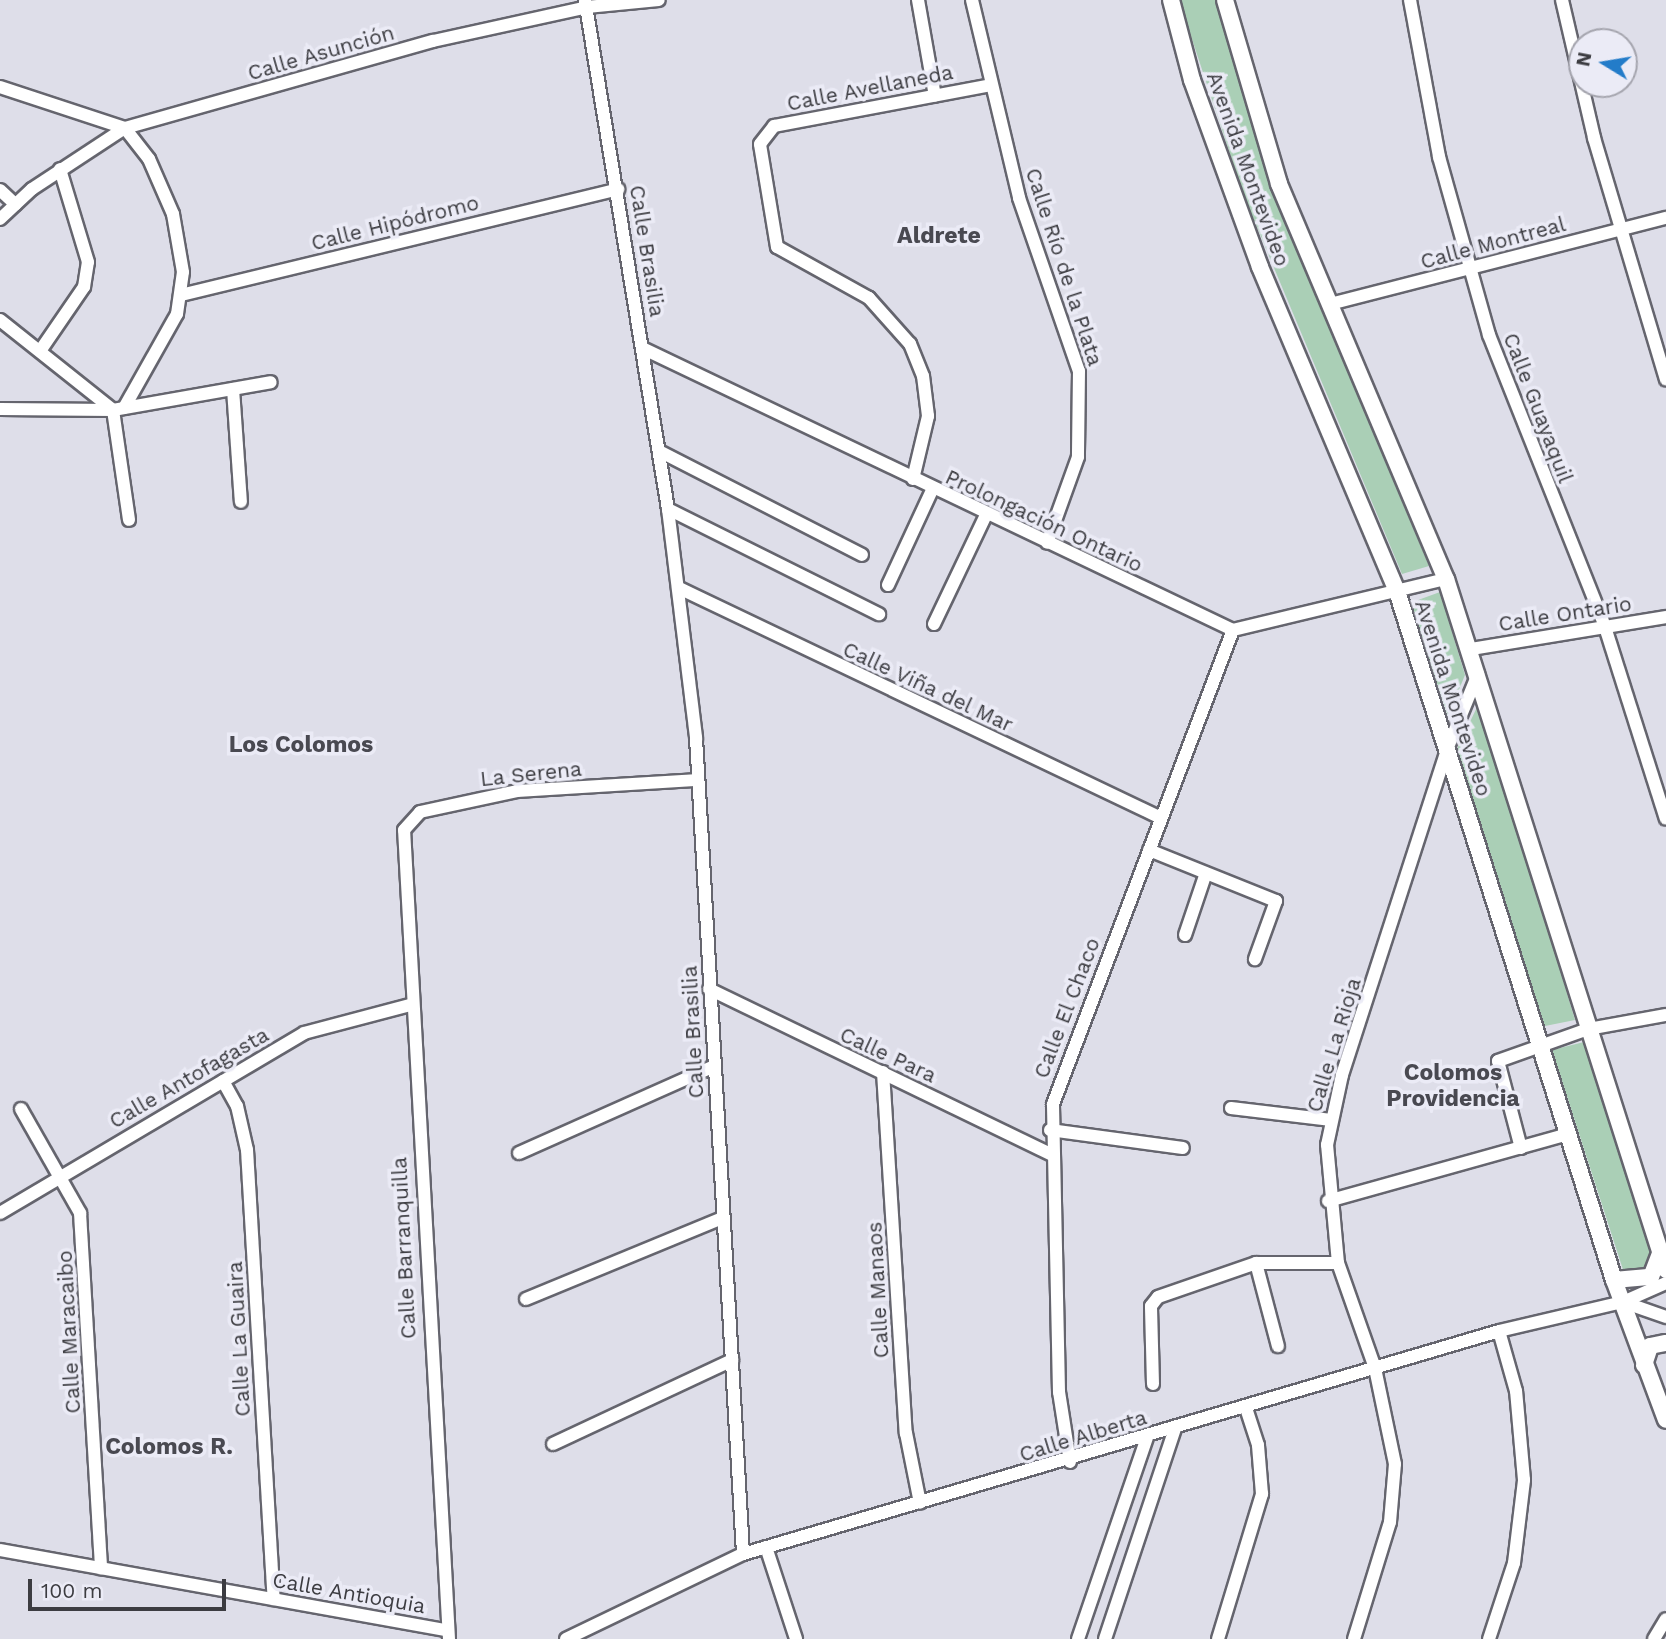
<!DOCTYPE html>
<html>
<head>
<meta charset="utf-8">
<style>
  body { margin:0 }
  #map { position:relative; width:1666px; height:1639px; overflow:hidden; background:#dedee9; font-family:"Work Sans",sans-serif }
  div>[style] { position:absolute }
  .green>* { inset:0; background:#aacfb6 }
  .roads { filter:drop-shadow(2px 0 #65656e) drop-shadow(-2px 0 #65656e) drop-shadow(0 2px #65656e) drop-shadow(0 -2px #65656e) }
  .minor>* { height:12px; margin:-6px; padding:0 6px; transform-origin:6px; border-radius:6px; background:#fff }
  .tertiary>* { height:16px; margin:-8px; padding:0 8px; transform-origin:8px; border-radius:8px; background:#fff }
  span { translate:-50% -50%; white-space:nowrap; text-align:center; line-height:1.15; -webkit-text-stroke:7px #ebebf6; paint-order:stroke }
  .street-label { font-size:21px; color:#3c3c41 }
  .neighbourhood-label { font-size:23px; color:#494951; font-weight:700 }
  .north { position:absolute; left:1568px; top:28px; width:70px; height:70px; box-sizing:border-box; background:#ebebf6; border:2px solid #a5a5ae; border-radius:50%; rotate:281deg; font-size:19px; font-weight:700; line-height:28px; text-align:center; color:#3c3c41 }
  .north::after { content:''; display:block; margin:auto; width:24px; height:32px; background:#237cc9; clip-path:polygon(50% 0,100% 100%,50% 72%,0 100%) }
  .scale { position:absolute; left:28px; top:1579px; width:198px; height:32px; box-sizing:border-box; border:4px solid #3c3c41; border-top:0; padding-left:9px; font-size:21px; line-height:24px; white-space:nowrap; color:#3c3c41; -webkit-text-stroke:5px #ebebf6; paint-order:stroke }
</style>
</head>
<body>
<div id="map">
  <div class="green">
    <div style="clip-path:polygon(1179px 0,1218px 0,1273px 189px,1429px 566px,1402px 574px,1244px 196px)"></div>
    <div style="clip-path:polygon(1440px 592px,1465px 675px,1448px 716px,1410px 603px)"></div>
    <div style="clip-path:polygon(1480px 701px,1575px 1020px,1540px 1027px,1456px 751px)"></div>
    <div style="clip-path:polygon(1584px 1042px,1653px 1261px,1649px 1271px,1627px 1282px,1552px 1050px)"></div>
  </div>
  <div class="roads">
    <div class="minor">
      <div style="left:585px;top:0;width:516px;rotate:80.74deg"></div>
      <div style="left:668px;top:509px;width:231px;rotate:83deg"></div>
      <div style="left:696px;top:738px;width:817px;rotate:86.7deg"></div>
      <div style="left:918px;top:0;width:97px;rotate:80deg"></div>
      <div style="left:972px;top:0;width:204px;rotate:76.6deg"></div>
      <div style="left:1019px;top:198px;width:183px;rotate:70.9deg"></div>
      <div style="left:1079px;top:371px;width:86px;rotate:90.7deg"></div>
      <div style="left:1078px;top:457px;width:91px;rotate:109.8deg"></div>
      <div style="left:1410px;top:0;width:160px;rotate:79.5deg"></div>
      <div style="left:1439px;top:157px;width:185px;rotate:74.3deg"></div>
      <div style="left:1489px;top:335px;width:314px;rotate:68.3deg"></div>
      <div style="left:1605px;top:627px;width:201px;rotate:72.4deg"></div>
      <div style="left:1562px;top:0;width:142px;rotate:76.9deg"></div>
      <div style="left:1594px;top:138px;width:252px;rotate:73.4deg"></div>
      <div style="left:0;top:87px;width:132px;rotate:18.2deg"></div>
      <div style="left:125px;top:128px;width:320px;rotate:-15.8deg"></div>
      <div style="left:433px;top:41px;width:158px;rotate:-12.4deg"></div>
      <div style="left:587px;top:7px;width:72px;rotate:-5.6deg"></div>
      <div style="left:0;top:190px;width:21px;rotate:43deg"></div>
      <div style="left:0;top:219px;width:44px;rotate:-43.2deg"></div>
      <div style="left:32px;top:189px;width:111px;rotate:-33.3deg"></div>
      <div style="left:181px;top:295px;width:450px;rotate:-13.6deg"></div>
      <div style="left:1330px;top:304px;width:347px;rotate:-14.4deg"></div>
      <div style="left:0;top:320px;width:144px;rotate:38.5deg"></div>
      <div style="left:113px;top:410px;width:111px;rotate:81.7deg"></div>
      <div style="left:642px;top:348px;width:655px;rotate:25.51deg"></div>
      <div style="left:1233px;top:630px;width:219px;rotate:-13.5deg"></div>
      <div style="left:40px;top:351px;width:78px;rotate:-55.5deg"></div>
      <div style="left:84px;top:287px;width:25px;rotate:-81deg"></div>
      <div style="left:88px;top:262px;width:97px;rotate:-106.8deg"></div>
      <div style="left:233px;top:389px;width:113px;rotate:86deg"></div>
      <div style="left:124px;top:408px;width:108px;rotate:-60.6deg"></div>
      <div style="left:177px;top:314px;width:42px;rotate:-81.9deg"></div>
      <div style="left:183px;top:272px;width:59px;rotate:-99.8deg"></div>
      <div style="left:173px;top:214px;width:60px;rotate:-113.6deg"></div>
      <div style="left:149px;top:159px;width:39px;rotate:-128deg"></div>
      <div style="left:0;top:409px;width:113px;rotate:0.5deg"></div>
      <div style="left:113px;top:410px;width:160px;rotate:-10deg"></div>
      <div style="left:659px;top:451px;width:228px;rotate:27.1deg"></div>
      <div style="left:913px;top:479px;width:65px;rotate:-76.6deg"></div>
      <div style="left:928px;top:416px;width:40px;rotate:-97.1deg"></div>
      <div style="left:923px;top:376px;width:35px;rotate:-112deg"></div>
      <div style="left:910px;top:344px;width:62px;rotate:-131.7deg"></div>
      <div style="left:869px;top:298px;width:105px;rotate:-151deg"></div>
      <div style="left:777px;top:247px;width:104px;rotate:-99.4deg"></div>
      <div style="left:760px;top:144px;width:23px;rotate:-52deg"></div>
      <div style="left:774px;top:126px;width:220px;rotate:-10.7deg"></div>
      <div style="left:668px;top:509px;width:236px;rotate:26.5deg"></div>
      <div style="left:888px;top:585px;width:105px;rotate:-65.1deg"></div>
      <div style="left:679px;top:588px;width:534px;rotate:25.51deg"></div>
      <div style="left:934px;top:624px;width:121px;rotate:-64.5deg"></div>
      <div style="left:1471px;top:649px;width:198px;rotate:-9.3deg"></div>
      <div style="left:1149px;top:850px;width:137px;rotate:21.9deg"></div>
      <div style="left:1276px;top:901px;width:62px;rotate:109.9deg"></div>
      <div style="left:1185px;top:935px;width:65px;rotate:-71.3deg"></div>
      <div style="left:709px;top:989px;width:380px;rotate:25.8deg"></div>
      <div style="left:883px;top:1072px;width:362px;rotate:86.4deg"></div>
      <div style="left:906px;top:1433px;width:71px;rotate:78.7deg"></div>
      <div style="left:223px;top:1081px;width:29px;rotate:61deg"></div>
      <div style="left:237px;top:1106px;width:45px;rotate:77.2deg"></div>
      <div style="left:247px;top:1150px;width:450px;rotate:86.6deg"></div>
      <div style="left:1231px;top:1108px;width:101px;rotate:6.8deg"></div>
      <div style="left:21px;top:1109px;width:120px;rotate:60.4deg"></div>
      <div style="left:80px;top:1213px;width:356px;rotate:86.6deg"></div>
      <div style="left:1050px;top:1130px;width:134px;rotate:7.7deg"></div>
      <div style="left:1521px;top:1148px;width:90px;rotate:-104.8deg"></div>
      <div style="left:1498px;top:1061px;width:96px;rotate:-19.6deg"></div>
      <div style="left:1588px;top:1029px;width:79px;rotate:-10.2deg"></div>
      <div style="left:519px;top:1153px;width:214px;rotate:-24deg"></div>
      <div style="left:1328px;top:1201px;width:249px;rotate:-15.6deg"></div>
      <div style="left:0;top:1213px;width:353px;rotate:-30.6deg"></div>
      <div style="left:304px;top:1033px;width:110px;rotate:-14.8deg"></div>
      <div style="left:1256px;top:1263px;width:86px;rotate:75.2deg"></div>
      <div style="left:526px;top:1299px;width:213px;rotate:-22.4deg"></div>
      <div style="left:1623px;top:1302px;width:46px;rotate:19.2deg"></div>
      <div style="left:1153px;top:1384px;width:78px;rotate:-91.5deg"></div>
      <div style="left:1151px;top:1306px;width:11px;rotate:-52deg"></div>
      <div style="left:1158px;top:1297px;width:104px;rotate:-19.1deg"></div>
      <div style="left:1256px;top:1263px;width:82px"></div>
      <div style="left:553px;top:1444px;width:198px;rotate:-25.1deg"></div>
      <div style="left:1070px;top:1462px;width:71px;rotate:-98.9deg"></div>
      <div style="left:1059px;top:1392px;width:288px;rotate:-91.2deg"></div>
      <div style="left:1053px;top:1104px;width:507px;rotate:-69.21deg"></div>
      <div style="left:766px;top:1547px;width:97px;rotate:71.9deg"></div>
      <div style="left:0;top:1550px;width:451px;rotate:10.2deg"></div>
      <div style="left:449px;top:1639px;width:810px;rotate:-93.18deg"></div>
      <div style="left:404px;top:830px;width:24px;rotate:-48deg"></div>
      <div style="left:420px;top:812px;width:99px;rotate:-12.2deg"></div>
      <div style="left:517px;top:791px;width:178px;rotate:-3.5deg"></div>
      <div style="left:566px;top:1639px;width:196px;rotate:-25.7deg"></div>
      <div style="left:743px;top:1554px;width:788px;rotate:-16.43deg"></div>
      <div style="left:1499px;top:1331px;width:127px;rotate:-13.2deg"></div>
      <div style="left:1623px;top:1302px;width:47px;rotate:-23.8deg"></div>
      <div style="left:1078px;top:1639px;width:213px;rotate:-71.1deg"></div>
      <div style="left:1105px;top:1639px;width:222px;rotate:-71.6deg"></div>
      <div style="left:1218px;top:1639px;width:152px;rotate:-73.1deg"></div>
      <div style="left:1262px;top:1494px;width:49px;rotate:-94.7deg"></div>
      <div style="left:1258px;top:1445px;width:40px;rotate:-108deg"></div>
      <div style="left:1354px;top:1639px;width:122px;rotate:-72.9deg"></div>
      <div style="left:1390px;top:1522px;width:58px;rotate:-85.1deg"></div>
      <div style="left:1395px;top:1464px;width:98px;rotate:-101.8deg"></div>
      <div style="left:1375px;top:1368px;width:111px;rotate:-109.4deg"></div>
      <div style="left:1338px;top:1263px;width:119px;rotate:-95.3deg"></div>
      <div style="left:1327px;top:1145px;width:72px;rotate:-77.9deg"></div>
      <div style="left:1342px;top:1075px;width:345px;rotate:-72.1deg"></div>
      <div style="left:1448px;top:747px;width:79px;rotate:-67.7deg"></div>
      <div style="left:1489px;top:1639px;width:80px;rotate:-71.8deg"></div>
      <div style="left:1514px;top:1563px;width:84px;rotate:-83.1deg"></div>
      <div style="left:1524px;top:1480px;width:89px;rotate:-95.1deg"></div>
      <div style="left:1516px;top:1391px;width:62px;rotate:-105.8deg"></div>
      <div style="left:1654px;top:1639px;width:23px;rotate:-59deg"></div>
    </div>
    <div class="tertiary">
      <div style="left:1171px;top:0;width:83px;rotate:75.3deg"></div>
      <div style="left:1192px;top:80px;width:199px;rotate:70deg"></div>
      <div style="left:1260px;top:267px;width:352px;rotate:67.1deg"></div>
      <div style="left:1397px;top:591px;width:722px;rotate:72.52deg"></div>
      <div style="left:1614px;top:1280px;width:149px;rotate:69.6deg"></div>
      <div style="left:1225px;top:0;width:192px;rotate:73.6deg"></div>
      <div style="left:1279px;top:184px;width:429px;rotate:67.1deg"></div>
      <div style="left:1446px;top:579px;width:725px;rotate:72.34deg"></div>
      <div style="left:1614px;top:1280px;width:37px;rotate:-5deg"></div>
      <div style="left:1651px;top:1277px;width:26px;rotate:-69deg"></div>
      <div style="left:1644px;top:1365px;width:20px;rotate:-72deg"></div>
      <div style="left:1650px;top:1346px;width:16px;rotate:-11deg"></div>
    </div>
  </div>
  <div class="street-label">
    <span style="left:321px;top:53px;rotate:-16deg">Calle Asunción</span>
    <span style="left:870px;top:88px;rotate:-11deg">Calle Avellaneda</span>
    <span style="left:1248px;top:169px;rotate:70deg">Avenida Montevideo</span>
    <span style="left:395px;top:223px;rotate:-14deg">Calle Hipódromo</span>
    <span style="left:1493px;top:243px;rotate:-15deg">Calle Montreal</span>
    <span style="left:647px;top:251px;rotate:81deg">Calle Brasilia</span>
    <span style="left:1064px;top:267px;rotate:72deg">Calle Río de la Plata</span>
    <span style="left:1538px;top:408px;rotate:69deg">Calle Guayaquil</span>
    <span style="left:1044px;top:521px;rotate:25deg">Prolongación Ontario</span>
    <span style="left:1565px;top:614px;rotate:-9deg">Calle Ontario</span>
    <span style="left:928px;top:687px;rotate:25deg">Calle Viña del Mar</span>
    <span style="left:1453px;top:698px;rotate:72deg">Avenida Montevideo</span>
    <span style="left:531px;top:774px;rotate:-6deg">La Serena</span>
    <span style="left:1067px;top:1008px;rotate:-69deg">Calle El Chaco</span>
    <span style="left:693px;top:1032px;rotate:-93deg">Calle Brasilia</span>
    <span style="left:1334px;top:1045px;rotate:-73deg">Calle La Rioja</span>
    <span style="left:888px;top:1055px;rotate:25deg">Calle Para</span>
    <span style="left:189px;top:1078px;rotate:-30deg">Calle Antofagasta</span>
    <span style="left:404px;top:1248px;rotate:-93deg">Calle Barranquilla</span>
    <span style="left:878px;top:1290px;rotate:-93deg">Calle Manaos</span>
    <span style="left:69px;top:1332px;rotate:-93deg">Calle Maracaibo</span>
    <span style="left:239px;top:1339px;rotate:-93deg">Calle La Guaira</span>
    <span style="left:1083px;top:1436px;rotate:-17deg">Calle Alberta</span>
    <span style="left:349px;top:1593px;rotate:10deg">Calle Antioquia</span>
  </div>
  <div class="neighbourhood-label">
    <span style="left:939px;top:236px">Aldrete</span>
    <span style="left:301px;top:745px">Los Colomos</span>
    <span style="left:1453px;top:1086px">Colomos<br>Providencia</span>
    <span style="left:169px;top:1447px">Colomos R.</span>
  </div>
  <div class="north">N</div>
  <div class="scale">100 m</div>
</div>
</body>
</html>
